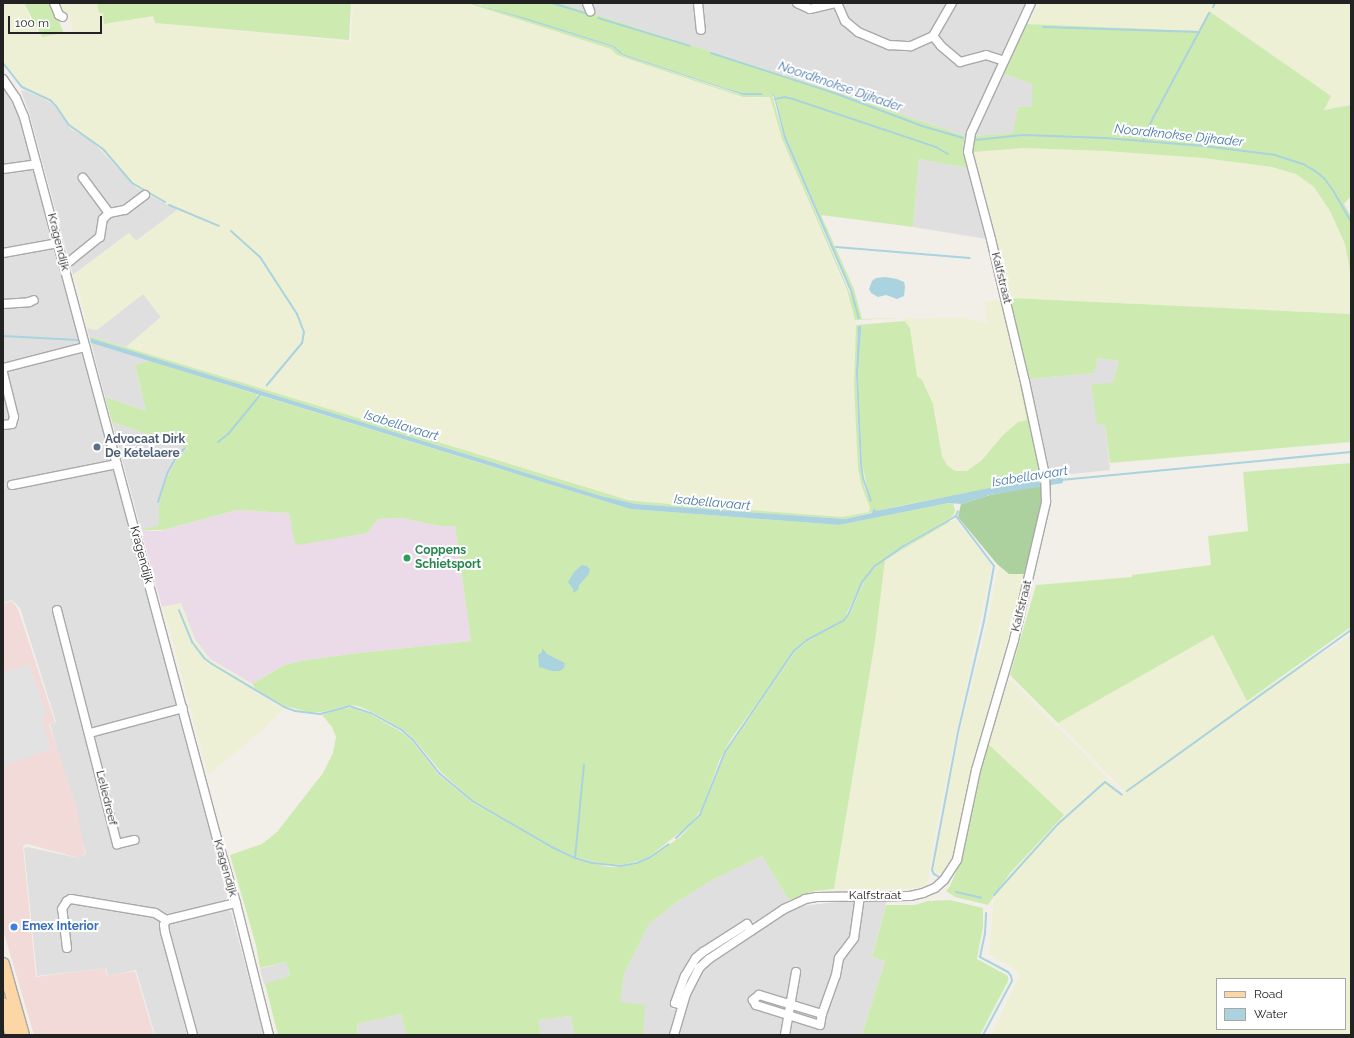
<!DOCTYPE html>
<html>
<head>
<meta charset="utf-8">
<style>
  body { margin:0 }
  #map { position:relative; width:1354px; height:1038px; overflow:hidden; background:#f2efe9; font-family:Raleway,sans-serif }
  div>[style] { position:absolute }
  .residential>* { inset:0; background:#e0dfdf; transform-origin:0 0 }
  .commercial>* { inset:0; background:#f2dad9 }
  .industrial>* { inset:0; background:#ebdbe8 }
  .farmland>* { inset:0; background:#eef0d5 }
  .grass>* { inset:0; background:#cdebb0 }
  .forest>* { inset:0; background:#add19e }
  .parking>* { inset:0; background:#e2e2e2 }
  .water>* { inset:0; background:#aad3df }
  .stream>* { height:2px; margin:-1px; padding:0 1px; transform-origin:1px; border-radius:1px; background:#aad3df }
  .roads { filter:drop-shadow(1px 0 #a9a9a9) drop-shadow(-1px 0 #a9a9a9) drop-shadow(0 1px #a9a9a9) drop-shadow(0 -1px #a9a9a9) }
  .street>* { height:8px; margin:-4px; padding:0 4px; transform-origin:4px; border-radius:4px; background:#fff }
  .primary>* { height:12px; margin:-6px; padding:0 6px; transform-origin:6px; border-radius:6px; background:#fcd6a4 }
  .dots>* { width:11px; height:11px; translate:-50% -50%; box-sizing:border-box; border:2px solid #fff; border-radius:50% }
  span { translate:-50% -50%; white-space:nowrap; text-align:center; line-height:1.15; -webkit-text-stroke:4px #fff; paint-order:stroke }
  .street-label { font-size:12px; color:#222 }
  .service-label { font-size:12px; color:#4e5e75; font-weight:700 }
  .left { translate:0 -50%; text-align:left }
  .leisure-label { font-size:12px; color:#27864d; font-weight:700 }
  .shop-label { font-size:12px; color:#366cbe; font-weight:700 }
  .water-label { font-size:13px; color:#4a7aab; font-style:italic }
  .frame { position:absolute; inset:0; border:4px solid #222; pointer-events:none }
  .legend { position:absolute; left:1216px; top:978px; width:130px; height:52px; box-sizing:border-box; background:#fff; border:1px solid #a7a7a7; margin:0; padding:5px 7px; list-style:none; font-size:12px; color:#222 }
  .legend li { display:flex; align-items:center; gap:8px; height:20px }
  .legend b { width:20px; border:1px solid #a7a7a7 }
  .scale { position:absolute; left:8px; top:16px; width:94px; height:18px; box-sizing:border-box; border:2px solid #222; border-top:0; padding-left:5px; font-size:12px; line-height:14px; white-space:nowrap; color:#222; -webkit-text-stroke:3px #fff; paint-order:stroke }
</style>
</head>
<body>
<div id="map">
  <div class="residential">
    <div style="clip-path:polygon(560px 3px,1025px 3px,965px 136px,836px 92px)"></div>
    <div style="clip-path:polygon(1004px 74px,1032px 84px,1032px 106px,1018px 107px,1014px 133px,975px 136px)"></div>
    <div style="clip-path:polygon(3px 87px,19px 115px,110px 458px,108px 461px,110px 469px,114px 471px,227px 896px,225px 901px,227px 910px,231px 912px,264px 1035px,197px 1035px,193px 1021px,184px 1023px,187px 1035px,155px 1035px,136px 970px,108px 976px,106px 968px,37px 976px,24px 848px,27px 847px,78px 858px,86px 854px,50px 724px,56px 722px,20px 608px,12px 600px,3px 603px)"></div>
    <div style="clip-path:polygon(24px 90px,43px 98px,54px 105px,70px 128px,93px 142px,137px 188px,178px 210px,136px 241px,129px 233px,73px 275px,29px 112px,21px 91px)"></div>
    <div style="clip-path:polygon(919px 159px,969px 168px,987px 239px,913px 227px)"></div>
    <div style="clip-path:polygon(143px 294px,161px 317px,126px 347px,89px 336px,87px 328px,97px 329px)"></div>
    <div style="clip-path:polygon(91px 343px,152px 361px,135px 366px,146px 411px,105px 397px)"></div>
    <div style="clip-path:polygon(1098px 358px,1119px 361px,1113px 384px,1092px 384px,1105px 424px,1110px 470px,1051px 476px,1029px 379px,1093px 373px)"></div>
    <div style="clip-path:polygon(112px 422px,188px 447px,176px 460px,165px 482px,159px 507px,159px 526px,141px 530px)"></div>
    <div style="clip-path:polygon(762px 856px,789px 900px,754px 922px,747px 919px,713px 939px,714px 941px,703px 948px,672px 1001px,671px 1009px,678px 1010px,670px 1035px,643px 1034px,619px 1003px,624px 974px,649px 924px,677px 902px,712px 880px)"></div>
    <div style="clip-path:polygon(854px 900px,887px 900px,872px 957px,885px 961px,862px 1035px,678px 1035px,687px 1003px,695px 983px,703px 970px,708px 966px,784px 915px,802px 906px)"></div>
    <div style="left:286px;top:962px;width:16px;height:27px;rotate:75deg"></div>
    <div style="clip-path:polygon(401px 1014px,406px 1035px,353px 1035px,358px 1033px,357px 1024px)"></div>
    <div style="clip-path:polygon(571px 1016px,574px 1035px,540px 1034px,538px 1020px)"></div>
  </div>
  <div class="commercial">
    <div style="clip-path:polygon(12px 601px,18px 609px,55px 722px,49px 724px,77px 809px,85px 854px,79px 858px,27px 844px,23px 846px,36px 977px,105px 968px,107px 976px,135px 971px,154px 1035px,34px 1035px,3px 930px,3px 604px)"></div>
  </div>
  <div class="industrial">
    <div style="clip-path:polygon(237px 510px,289px 513px,294px 542px,367px 533px,378px 519px,402px 518px,440px 526px,455px 526px,471px 641px,350px 654px,301px 661px,284px 665px,252px 684px,210px 659px,195px 640px,181px 604px,162px 607px,141px 530px,160px 531px)"></div>
  </div>
  <div class="farmland">
    <div style="clip-path:polygon(3px 3px,22px 3px,40px 37px,73px 31px,69px 14px,62px 13px,56px 3px,97px 3px,99px 13px,103px 12px,105px 24px,153px 16px,155px 23px,351px 42px,353px 3px,467px 3px,611px 49px,617px 55px,751px 98px,770px 97px,782px 139px,851px 304px,856px 326px,854px 385px,858px 469px,862px 487px,870px 508px,869px 512px,842px 517px,645px 502px,601px 492px,126px 347px,161px 317px,143px 294px,97px 330px,87px 328px,78px 287px,72px 276px,129px 233px,136px 241px,177px 210px,137px 188px,93px 142px,70px 128px,54px 105px,43px 98px,24px 90px,3px 61px)"></div>
    <div style="clip-path:polygon(1039px 3px,1351px 3px,1351px 105px,1324px 110px,1331px 96px,1209px 11px,1199px 31px,1029px 24px)"></div>
    <div style="clip-path:polygon(1023px 148px,1106px 151px,1203px 158px,1272px 167px,1296px 174px,1314px 187px,1330px 211px,1345px 244px,1351px 276px,1351px 314px,1010px 298px,989px 209px,973px 152px)"></div>
    <div style="clip-path:polygon(1000px 299px,1028px 420px,1003px 435px,982px 460px,967px 471px,955px 471px,947px 465px,942px 456px,936px 413px,930px 396px,922px 381px,917px 376px,910px 328px,905px 322px,905px 317px,918px 319px,963px 317px,987px 323px,984px 302px)"></div>
    <div style="clip-path:polygon(956px 520px,991px 564px,991px 569px,937px 824px,927px 886px,908px 889px,834px 889px,875px 641px,885px 560px,951px 521px)"></div>
    <div style="clip-path:polygon(999px 566px,1009px 574px,1026px 574px,971px 770px,954px 853px,944px 874px,938px 873px,934px 870px,934px 867px,941px 825px,963px 718px,986px 629px)"></div>
    <div style="clip-path:polygon(181px 603px,195px 639px,210px 659px,252px 684px,249px 688px,284px 709px,261px 731px,208px 775px,168px 624px,162px 607px)"></div>
    <div style="clip-path:polygon(evenodd,1213px 635px,1247px 700px,1351px 635px,1351px 1035px,991px 1035px,1019px 977px,1016px 970px,989px 954px,994px 897px,1010px 873px,1031px 849px,987px 743px,1009px 680px,1014px 683px,1122px 793px,1124px 790px,1058px 723px,1213px 635px,1217px 979px,1345px 979px,1345px 1029px,1217px 1029px,1217px 979px)"></div>
  </div>
  <div class="grass">
    <div style="clip-path:polygon(24px 3px,51px 3px,64px 33px,42px 37px)"></div>
    <div style="clip-path:polygon(97px 3px,351px 3px,349px 40px,155px 23px,153px 16px,104px 24px,103px 13px,99px 13px)"></div>
    <div style="clip-path:polygon(evenodd,467px 3px,473px 3px,529px 20px,613px 47px,622px 55px,738px 94px,763px 95px,762px 93px,743px 93px,725px 88px,623px 54px,614px 46px,476px 3px,560px 3px,836px 92px,965px 136px,963px 148px,969px 168px,919px 159px,913px 227px,821px 215px,854px 289px,862px 319px,905px 318px,855px 320px,847px 290px,782px 139px,770px 97px,743px 97px,617px 55px,611px 49px,467px 3px,772px 95px,775px 96px,786px 137px,852px 290px,854px 303px,784px 138px,772px 95px)"></div>
    <div style="clip-path:polygon(1209px 11px,1331px 96px,1324px 110px,1351px 105px,1351px 196px,1344px 204px,1351px 216px,1351px 276px,1345px 244px,1330px 211px,1314px 187px,1296px 174px,1272px 167px,1203px 158px,1106px 151px,1023px 148px,973px 152px,975px 136px,1013px 133px,1018px 107px,1032px 106px,1032px 84px,1004px 74px,1027px 24px,1199px 31px)"></div>
    <div style="clip-path:polygon(1010px 298px,1351px 314px,1351px 442px,1110px 463px,1105px 425px,1097px 424px,1091px 384px,1113px 383px,1119px 361px,1098px 358px,1094px 373px,1029px 379px)"></div>
    <div style="clip-path:polygon(evenodd,905px 321px,910px 328px,917px 376px,922px 380px,933px 404px,942px 456px,947px 465px,955px 471px,967px 471px,982px 460px,1003px 435px,1018px 422px,1027px 420px,1020px 386px,1024px 388px,1042px 479px,898px 506px,845px 519px,636px 504px,601px 496px,90px 338px,89px 336px,628px 500px,645px 502px,842px 517px,869px 512px,870px 508px,862px 487px,858px 469px,854px 385px,856px 325px,905px 321px,858px 327px,861px 327px,861px 331px,858px 374px,862px 463px,870px 502px,864px 486px,860px 463px,856px 373px,858px 327px)"></div>
    <div style="clip-path:polygon(152px 361px,258px 395px,257px 397px,260px 398px,262px 396px,630px 509px,839px 525px,950px 503px,953px 503px,955px 511px,953px 516px,893px 552px,875px 566px,862px 582px,844px 619px,807px 639px,794px 651px,731px 739px,719px 761px,702px 809px,688px 826px,646px 859px,621px 865px,594px 862px,573px 856px,552px 846px,473px 801px,441px 772px,414px 739px,404px 730px,372px 712px,358px 706px,350px 705px,321px 712px,309px 712px,284px 706px,256px 689px,252px 684px,264px 677px,284px 665px,301px 661px,350px 654px,471px 641px,455px 526px,440px 526px,402px 518px,378px 519px,367px 533px,298px 545px,294px 542px,289px 513px,237px 510px,163px 530px,141px 530px,159px 525px,159px 505px,165px 482px,178px 457px,188px 448px,112px 422px,105px 397px,146px 411px,135px 365px)"></div>
    <div style="clip-path:polygon(1351px 463px,1351px 627px,1247px 701px,1213px 635px,1058px 723px,1010px 675px,1036px 585px,1132px 577px,1132px 575px,1211px 565px,1208px 536px,1248px 531px,1243px 472px)"></div>
    <div style="clip-path:polygon(1042px 514px,954px 860px,949px 865px,954px 853px,971px 770px,1010px 638px)"></div>
    <div style="clip-path:polygon(948px 521px,951px 521px,885px 560px,875px 641px,834px 889px,814px 891px,789px 900px,762px 856px,712px 880px,677px 902px,649px 924px,624px 974px,620px 1002px,645px 1005px,643px 1034px,650px 1035px,574px 1035px,571px 1016px,538px 1020px,541px 1035px,406px 1035px,401px 1014px,357px 1024px,358px 1033px,353px 1035px,278px 1035px,265px 984px,290px 976px,286px 962px,260px 968px,256px 945px,230px 855px,262px 844px,277px 832px,323px 773px,333px 753px,336px 737px,332px 727px,322px 715px,340px 709px,351px 708px,370px 714px,403px 733px,412px 741px,438px 774px,471px 802px,551px 847px,584px 861px,608px 867px,621px 867px,637px 864px,649px 859px,680px 837px,701px 815px,726px 752px,795px 652px,808px 641px,844px 620px,850px 614px,866px 577px,876px 567px,884px 560px,905px 547px)"></div>
    <div style="clip-path:polygon(987px 743px,1064px 815px,1010px 873px,988px 905px,955px 897px,946px 891px,950px 886px,963px 856px,974px 794px)"></div>
    <div style="clip-path:polygon(950px 900px,983px 908px,983px 927px,977px 959px,1008px 976px,1008px 981px,980px 1035px,862px 1035px,885px 961px,872px 957px,886px 905px,915px 905px,928px 901px)"></div>
  </div>
  <div class="forest">
    <div style="clip-path:polygon(1043px 485px,1042px 506px,1026px 574px,1009px 574px,997px 564px,958px 517px,961px 504px,990px 495px)"></div>
  </div>
  <div class="parking">
    <div style="clip-path:polygon(29px 664px,47px 714px,41px 718px,51px 749px,3px 766px,3px 673px)"></div>
  </div>
  <div class="water">
    <div style="clip-path:polygon(473px 3px,529px 19px,614px 46px,623px 54px,725px 88px,743px 93px,762px 93px,763px 95px,743px 95px,725px 89px,622px 55px,613px 47px)"></div>
    <div style="clip-path:polygon(770px 92px,775px 96px,786px 137px,852px 290px,860px 319px,858px 319px,850px 291px,784px 138px,774px 97px)"></div>
    <div style="clip-path:polygon(885px 277px,897px 279px,904px 282px,905px 287px,904px 296px,897px 299px,886px 295px,878px 297px,871px 293px,869px 289px,872px 281px,876px 278px)"></div>
    <div style="clip-path:polygon(858px 326px,861px 326px,861px 331px,858px 374px,862px 463px,864px 478px,872px 501px,870px 502px,862px 478px,860px 463px,856px 373px)"></div>
    <div style="clip-path:polygon(90px 338px,601px 496px,636px 504px,845px 519px,872px 513px,874px 508px,876px 511px,1034px 479px,1062px 477px,1063px 483px,990px 495px,961px 504px,949px 503px,839px 525px,630px 509px,91px 343px)"></div>
    <div style="clip-path:polygon(582px 565px,587px 566px,590px 570px,588px 575px,579px 585px,578px 590px,573px 593px,573px 589px,568px 582px,574px 572px)"></div>
    <div style="clip-path:polygon(542px 648px,547px 654px,563px 662px,565px 664px,564px 668px,560px 671px,552px 671px,539px 667px,538px 655px,542px 652px)"></div>
  </div>
  <div class="stream">
    <div style="left:552px;top:3px;width:34px;rotate:17deg"></div>
    <div style="left:1213px;top:7px;width:4px;rotate:-63deg"></div>
    <div style="left:598px;top:18px;width:96px;rotate:16.9deg"></div>
    <div style="left:1043px;top:27px;width:156px;rotate:1.8deg"></div>
    <div style="left:711px;top:53px;width:133px;rotate:18deg"></div>
    <div style="left:837px;top:94px;width:91px;rotate:20.6deg"></div>
    <div style="left:922px;top:126px;width:43px;rotate:16.3deg"></div>
    <div style="left:3px;top:63px;width:31px;rotate:52deg"></div>
    <div style="left:22px;top:87px;width:31px;rotate:25deg"></div>
    <div style="left:50px;top:100px;width:8px;rotate:45deg"></div>
    <div style="left:56px;top:106px;width:23px;rotate:56deg"></div>
    <div style="left:69px;top:125px;width:42px;rotate:35.2deg"></div>
    <div style="left:103px;top:149px;width:45px;rotate:49.5deg"></div>
    <div style="left:132px;top:183px;width:38px;rotate:30deg"></div>
    <div style="left:775px;top:99px;width:10px;rotate:-11deg"></div>
    <div style="left:785px;top:97px;width:8px;rotate:14deg"></div>
    <div style="left:793px;top:99px;width:151px;rotate:18.6deg"></div>
    <div style="left:936px;top:147px;width:14px;rotate:30deg"></div>
    <div style="left:975px;top:140px;width:48px;rotate:-5.9deg"></div>
    <div style="left:1023px;top:135px;width:83px;rotate:2.1deg"></div>
    <div style="left:1106px;top:138px;width:98px;rotate:4.7deg"></div>
    <div style="left:1204px;top:146px;width:72px;rotate:7.2deg"></div>
    <div style="left:1275px;top:155px;width:29px;rotate:18deg"></div>
    <div style="left:1303px;top:164px;width:13px;rotate:29deg"></div>
    <div style="left:1314px;top:170px;width:13px;rotate:39deg"></div>
    <div style="left:1324px;top:178px;width:17px;rotate:54deg"></div>
    <div style="left:1334px;top:192px;width:34px;rotate:60deg"></div>
    <div style="left:1143px;top:141px;width:25px;rotate:-67deg"></div>
    <div style="left:1153px;top:118px;width:119px;rotate:-61.9deg"></div>
    <div style="left:169px;top:205px;width:54px;rotate:22.8deg"></div>
    <div style="left:231px;top:231px;width:39px;rotate:42deg"></div>
    <div style="left:260px;top:257px;width:68px;rotate:57deg"></div>
    <div style="left:297px;top:314px;width:19px;rotate:69deg"></div>
    <div style="left:304px;top:332px;width:11px;rotate:100deg"></div>
    <div style="left:302px;top:343px;width:55px;rotate:129.8deg"></div>
    <div style="left:836px;top:247px;width:134px;rotate:4.7deg"></div>
    <div style="left:3px;top:336px;width:75px;rotate:3.1deg"></div>
    <div style="left:218px;top:442px;width:14px;rotate:-39deg"></div>
    <div style="left:229px;top:433px;width:50px;rotate:-50.6deg"></div>
    <div style="left:1061px;top:480px;width:291px;rotate:-5.5deg"></div>
    <div style="left:158px;top:502px;width:32px;rotate:-72deg"></div>
    <div style="left:168px;top:472px;width:18px;rotate:-61deg"></div>
    <div style="left:177px;top:456px;width:11px;rotate:-45deg"></div>
    <div style="left:179px;top:610px;width:35px;rotate:68deg"></div>
    <div style="left:192px;top:642px;width:20px;rotate:53deg"></div>
    <div style="left:204px;top:658px;width:10px;rotate:37deg"></div>
    <div style="left:212px;top:664px;width:84px;rotate:30.8deg"></div>
    <div style="left:284px;top:707px;width:12px;rotate:20deg"></div>
    <div style="left:295px;top:711px;width:25px;rotate:7deg"></div>
    <div style="left:320px;top:714px;width:30px;rotate:-15deg"></div>
    <div style="left:349px;top:706px;width:23px;rotate:18deg"></div>
    <div style="left:371px;top:713px;width:37px;rotate:29deg"></div>
    <div style="left:403px;top:731px;width:13px;rotate:42deg"></div>
    <div style="left:413px;top:740px;width:42px;rotate:51.8deg"></div>
    <div style="left:439px;top:773px;width:43px;rotate:40.3deg"></div>
    <div style="left:472px;top:801px;width:92px;rotate:29.9deg"></div>
    <div style="left:552px;top:847px;width:25px;rotate:26deg"></div>
    <div style="left:575px;top:858px;width:19px;rotate:16deg"></div>
    <div style="left:593px;top:863px;width:28px;rotate:6deg"></div>
    <div style="left:621px;top:866px;width:16px;rotate:-11deg"></div>
    <div style="left:637px;top:863px;width:13px;rotate:-23deg"></div>
    <div style="left:649px;top:858px;width:24px;rotate:-35deg"></div>
    <div style="left:1127px;top:791px;width:276px;rotate:-35.7deg"></div>
    <div style="left:676px;top:838px;width:33px;rotate:-44deg"></div>
    <div style="left:700px;top:815px;width:68px;rotate:-68.4deg"></div>
    <div style="left:725px;top:752px;width:122px;rotate:-55.7deg"></div>
    <div style="left:794px;top:651px;width:17px;rotate:-40deg"></div>
    <div style="left:807px;top:640px;width:42px;rotate:-28.4deg"></div>
    <div style="left:844px;top:620px;width:9px;rotate:-54deg"></div>
    <div style="left:849px;top:613px;width:34px;rotate:-67deg"></div>
    <div style="left:862px;top:582px;width:21px;rotate:-51deg"></div>
    <div style="left:875px;top:566px;width:35px;rotate:-35deg"></div>
    <div style="left:904px;top:546px;width:60px;rotate:-30deg"></div>
    <div style="left:956px;top:516px;width:5px;rotate:-68deg"></div>
    <div style="left:575px;top:858px;width:94px;rotate:-84.5deg"></div>
    <div style="left:939px;top:877px;width:6px;rotate:-149deg"></div>
    <div style="left:934px;top:874px;width:4px;rotate:-117deg"></div>
    <div style="left:932px;top:870px;width:140px;rotate:-79.3deg"></div>
    <div style="left:958px;top:732px;width:114px;rotate:-76.8deg"></div>
    <div style="left:984px;top:621px;width:56px;rotate:-79.7deg"></div>
    <div style="left:994px;top:566px;width:63px;rotate:-127.2deg"></div>
    <div style="left:956px;top:892px;width:26px;rotate:13deg"></div>
    <div style="left:994px;top:895px;width:96px;rotate:-48deg"></div>
    <div style="left:1058px;top:824px;width:63px;rotate:-41.8deg"></div>
    <div style="left:1105px;top:782px;width:21px;rotate:37deg"></div>
    <div style="left:983px;top:1035px;width:61px;rotate:-61.8deg"></div>
    <div style="left:1012px;top:981px;width:5px;rotate:-101deg"></div>
    <div style="left:1011px;top:976px;width:5px;rotate:-127deg"></div>
    <div style="left:1008px;top:972px;width:32px;rotate:-152deg"></div>
    <div style="left:980px;top:957px;width:24px;rotate:-78deg"></div>
    <div style="left:985px;top:934px;width:21px;rotate:-87deg"></div>
  </div>
  <div class="roads">
    <div class="street">
      <div style="left:54px;top:3px;width:13px;rotate:67deg"></div>
      <div style="left:59px;top:15px;width:4px;rotate:27deg"></div>
      <div style="left:587px;top:3px;width:9px;rotate:69deg"></div>
      <div style="left:698px;top:3px;width:27px;rotate:84deg"></div>
      <div style="left:797px;top:3px;width:14px;rotate:25deg"></div>
      <div style="left:810px;top:9px;width:26px;rotate:-13deg"></div>
      <div style="left:837px;top:3px;width:20px;rotate:66deg"></div>
      <div style="left:845px;top:21px;width:17px;rotate:40deg"></div>
      <div style="left:858px;top:32px;width:34px;rotate:23deg"></div>
      <div style="left:889px;top:45px;width:22px;rotate:3deg"></div>
      <div style="left:911px;top:46px;width:24px;rotate:-24deg"></div>
      <div style="left:933px;top:36px;width:13px;rotate:51deg"></div>
      <div style="left:941px;top:46px;width:25px;rotate:40deg"></div>
      <div style="left:960px;top:62px;width:27px;rotate:-15deg"></div>
      <div style="left:986px;top:55px;width:19px;rotate:18deg"></div>
      <div style="left:933px;top:36px;width:38px;rotate:-60deg"></div>
      <div style="left:3px;top:79px;width:23px;rotate:56deg"></div>
      <div style="left:16px;top:98px;width:21px;rotate:67deg"></div>
      <div style="left:24px;top:117px;width:743px;rotate:75.03deg"></div>
      <div style="left:216px;top:835px;width:71px;rotate:73.6deg"></div>
      <div style="left:236px;top:903px;width:136px;rotate:76deg"></div>
      <div style="left:3px;top:169px;width:34px;rotate:-8deg"></div>
      <div style="left:109px;top:213px;width:16px;rotate:-11deg"></div>
      <div style="left:125px;top:210px;width:25px;rotate:-37deg"></div>
      <div style="left:3px;top:253px;width:56px;rotate:-10.3deg"></div>
      <div style="left:64px;top:263px;width:6px;rotate:-18deg"></div>
      <div style="left:70px;top:261px;width:38px;rotate:-39deg"></div>
      <div style="left:100px;top:237px;width:18px;rotate:-81deg"></div>
      <div style="left:103px;top:219px;width:8px;rotate:-45deg"></div>
      <div style="left:109px;top:213px;width:44px;rotate:-126.6deg"></div>
      <div style="left:3px;top:304px;width:26px;rotate:-4deg"></div>
      <div style="left:29px;top:302px;width:5px;rotate:-22deg"></div>
      <div style="left:3px;top:368px;width:85px;rotate:-14.4deg"></div>
      <div style="left:3px;top:373px;width:45px;rotate:76deg"></div>
      <div style="left:14px;top:417px;width:7px;rotate:106deg"></div>
      <div style="left:12px;top:424px;width:9px;rotate:174deg"></div>
      <div style="left:12px;top:485px;width:107px;rotate:-11.3deg"></div>
      <div style="left:57px;top:610px;width:242px;rotate:75.6deg"></div>
      <div style="left:117px;top:844px;width:18px;rotate:-13deg"></div>
      <div style="left:90px;top:733px;width:96px;rotate:-15deg"></div>
      <div style="left:166px;top:920px;width:5px;rotate:112deg"></div>
      <div style="left:164px;top:925px;width:7px;rotate:82deg"></div>
      <div style="left:165px;top:932px;width:107px;rotate:74.8deg"></div>
      <div style="left:67px;top:948px;width:39px;rotate:-97deg"></div>
      <div style="left:62px;top:909px;width:9px;rotate:-58deg"></div>
      <div style="left:67px;top:901px;width:4px;rotate:-27deg"></div>
      <div style="left:71px;top:899px;width:85px;rotate:9.5deg"></div>
      <div style="left:155px;top:913px;width:13px;rotate:32deg"></div>
      <div style="left:166px;top:920px;width:72px;rotate:-13.7deg"></div>
      <div style="left:682px;top:1005px;width:7px;rotate:-164deg"></div>
      <div style="left:675px;top:1003px;width:29px;rotate:-70deg"></div>
      <div style="left:685px;top:976px;width:21px;rotate:-59deg"></div>
      <div style="left:696px;top:958px;width:9px;rotate:-41deg"></div>
      <div style="left:703px;top:952px;width:52px;rotate:-32.5deg"></div>
      <div style="left:747px;top:924px;width:8px;rotate:60deg"></div>
      <div style="left:822px;top:1014px;width:66px;rotate:-163.2deg"></div>
      <div style="left:759px;top:995px;width:8px;rotate:140deg"></div>
      <div style="left:753px;top:1000px;width:6px;rotate:59deg"></div>
      <div style="left:756px;top:1005px;width:67px;rotate:17.4deg"></div>
      <div style="left:820px;top:1025px;width:11px;rotate:-80deg"></div>
      <div style="left:822px;top:1014px;width:41px;rotate:-70.3deg"></div>
      <div style="left:836px;top:975px;width:17px;rotate:-80deg"></div>
      <div style="left:839px;top:958px;width:25px;rotate:-53deg"></div>
      <div style="left:854px;top:938px;width:42px;rotate:-81.9deg"></div>
      <div style="left:674px;top:1035px;width:43px;rotate:-73.7deg"></div>
      <div style="left:686px;top:994px;width:29px;rotate:-63deg"></div>
      <div style="left:699px;top:968px;width:13px;rotate:-42deg"></div>
      <div style="left:709px;top:959px;width:90px;rotate:-33.7deg"></div>
      <div style="left:784px;top:909px;width:23px;rotate:-25deg"></div>
      <div style="left:805px;top:899px;width:11px;rotate:-10deg"></div>
      <div style="left:816px;top:897px;width:94px;rotate:-0.6deg"></div>
      <div style="left:910px;top:896px;width:13px;rotate:-13deg"></div>
      <div style="left:923px;top:893px;width:13px;rotate:-23deg"></div>
      <div style="left:935px;top:888px;width:12px;rotate:-42deg"></div>
      <div style="left:944px;top:880px;width:24px;rotate:-57deg"></div>
      <div style="left:957px;top:860px;width:92px;rotate:-78.1deg"></div>
      <div style="left:976px;top:770px;width:135px;rotate:-73.7deg"></div>
      <div style="left:1014px;top:640px;width:142px;rotate:-76.9deg"></div>
      <div style="left:1046px;top:502px;width:27px;rotate:-92deg"></div>
      <div style="left:1045px;top:475px;width:95px;rotate:-102.1deg"></div>
      <div style="left:1025px;top:382px;width:147px;rotate:-103.4deg"></div>
      <div style="left:991px;top:239px;width:90px;rotate:-104.8deg"></div>
      <div style="left:968px;top:152px;width:19px;rotate:-81deg"></div>
      <div style="left:971px;top:133px;width:143px;rotate:-65.2deg"></div>
      <div style="left:785px;top:1035px;width:64px;rotate:-80.1deg"></div>
    </div>
    <div class="primary">
      <div style="left:3px;top:964px;width:74px;rotate:74.3deg"></div>
      <div style="left:3px;top:1004px;width:32px;rotate:74deg"></div>
    </div>
  </div>
  <div class="dots">
    <div style="left:97px;top:447px;background:#5c6f8a"></div>
    <div style="left:407px;top:558px;background:#2e9e5b"></div>
    <div style="left:14px;top:927px;background:#3f7fe0"></div>
  </div>
  <div class="street-label">
    <span style="left:58px;top:242px;rotate:76deg">Kragendijk</span>
    <span style="left:1001px;top:278px;rotate:76deg">Kalfstraat</span>
    <span style="left:141px;top:555px;rotate:75deg">Kragendijk</span>
    <span style="left:1022px;top:606px;rotate:-76deg">Kalfstraat</span>
    <span style="left:106px;top:798px;rotate:76deg">Leliedreef</span>
    <span style="left:225px;top:868px;rotate:74deg">Kragendijk</span>
    <span style="left:875px;top:896px">Kalfstraat</span>
  </div>
  <div class="service-label">
    <span class="left" style="left:105px;top:447px">Advocaat Dirk<br>De Ketelaere</span>
  </div>
  <div class="leisure-label">
    <span class="left" style="left:415px;top:558px">Coppens<br>Schietsport</span>
  </div>
  <div class="shop-label">
    <span class="left" style="left:22px;top:927px">Emex Interior</span>
  </div>
  <div class="water-label">
    <span style="left:840px;top:87px;rotate:19deg">Noordknokse Dijkader</span>
    <span style="left:1179px;top:136px;rotate:6deg">Noordknokse Dijkader</span>
    <span style="left:401px;top:426px;rotate:17deg">Isabellavaart</span>
    <span style="left:1030px;top:477px;rotate:-9deg">Isabellavaart</span>
    <span style="left:712px;top:503px;rotate:5deg">Isabellavaart</span>
  </div>
  <div class="frame"></div>
  <ul class="legend">
  <li><b style="height:5px;background:#fcd6a4"></b>Road</li>
  <li><b style="height:11px;background:#aad3df"></b>Water</li>
  </ul>
  <div class="scale">100 m</div>
</div>
</body>
</html>
